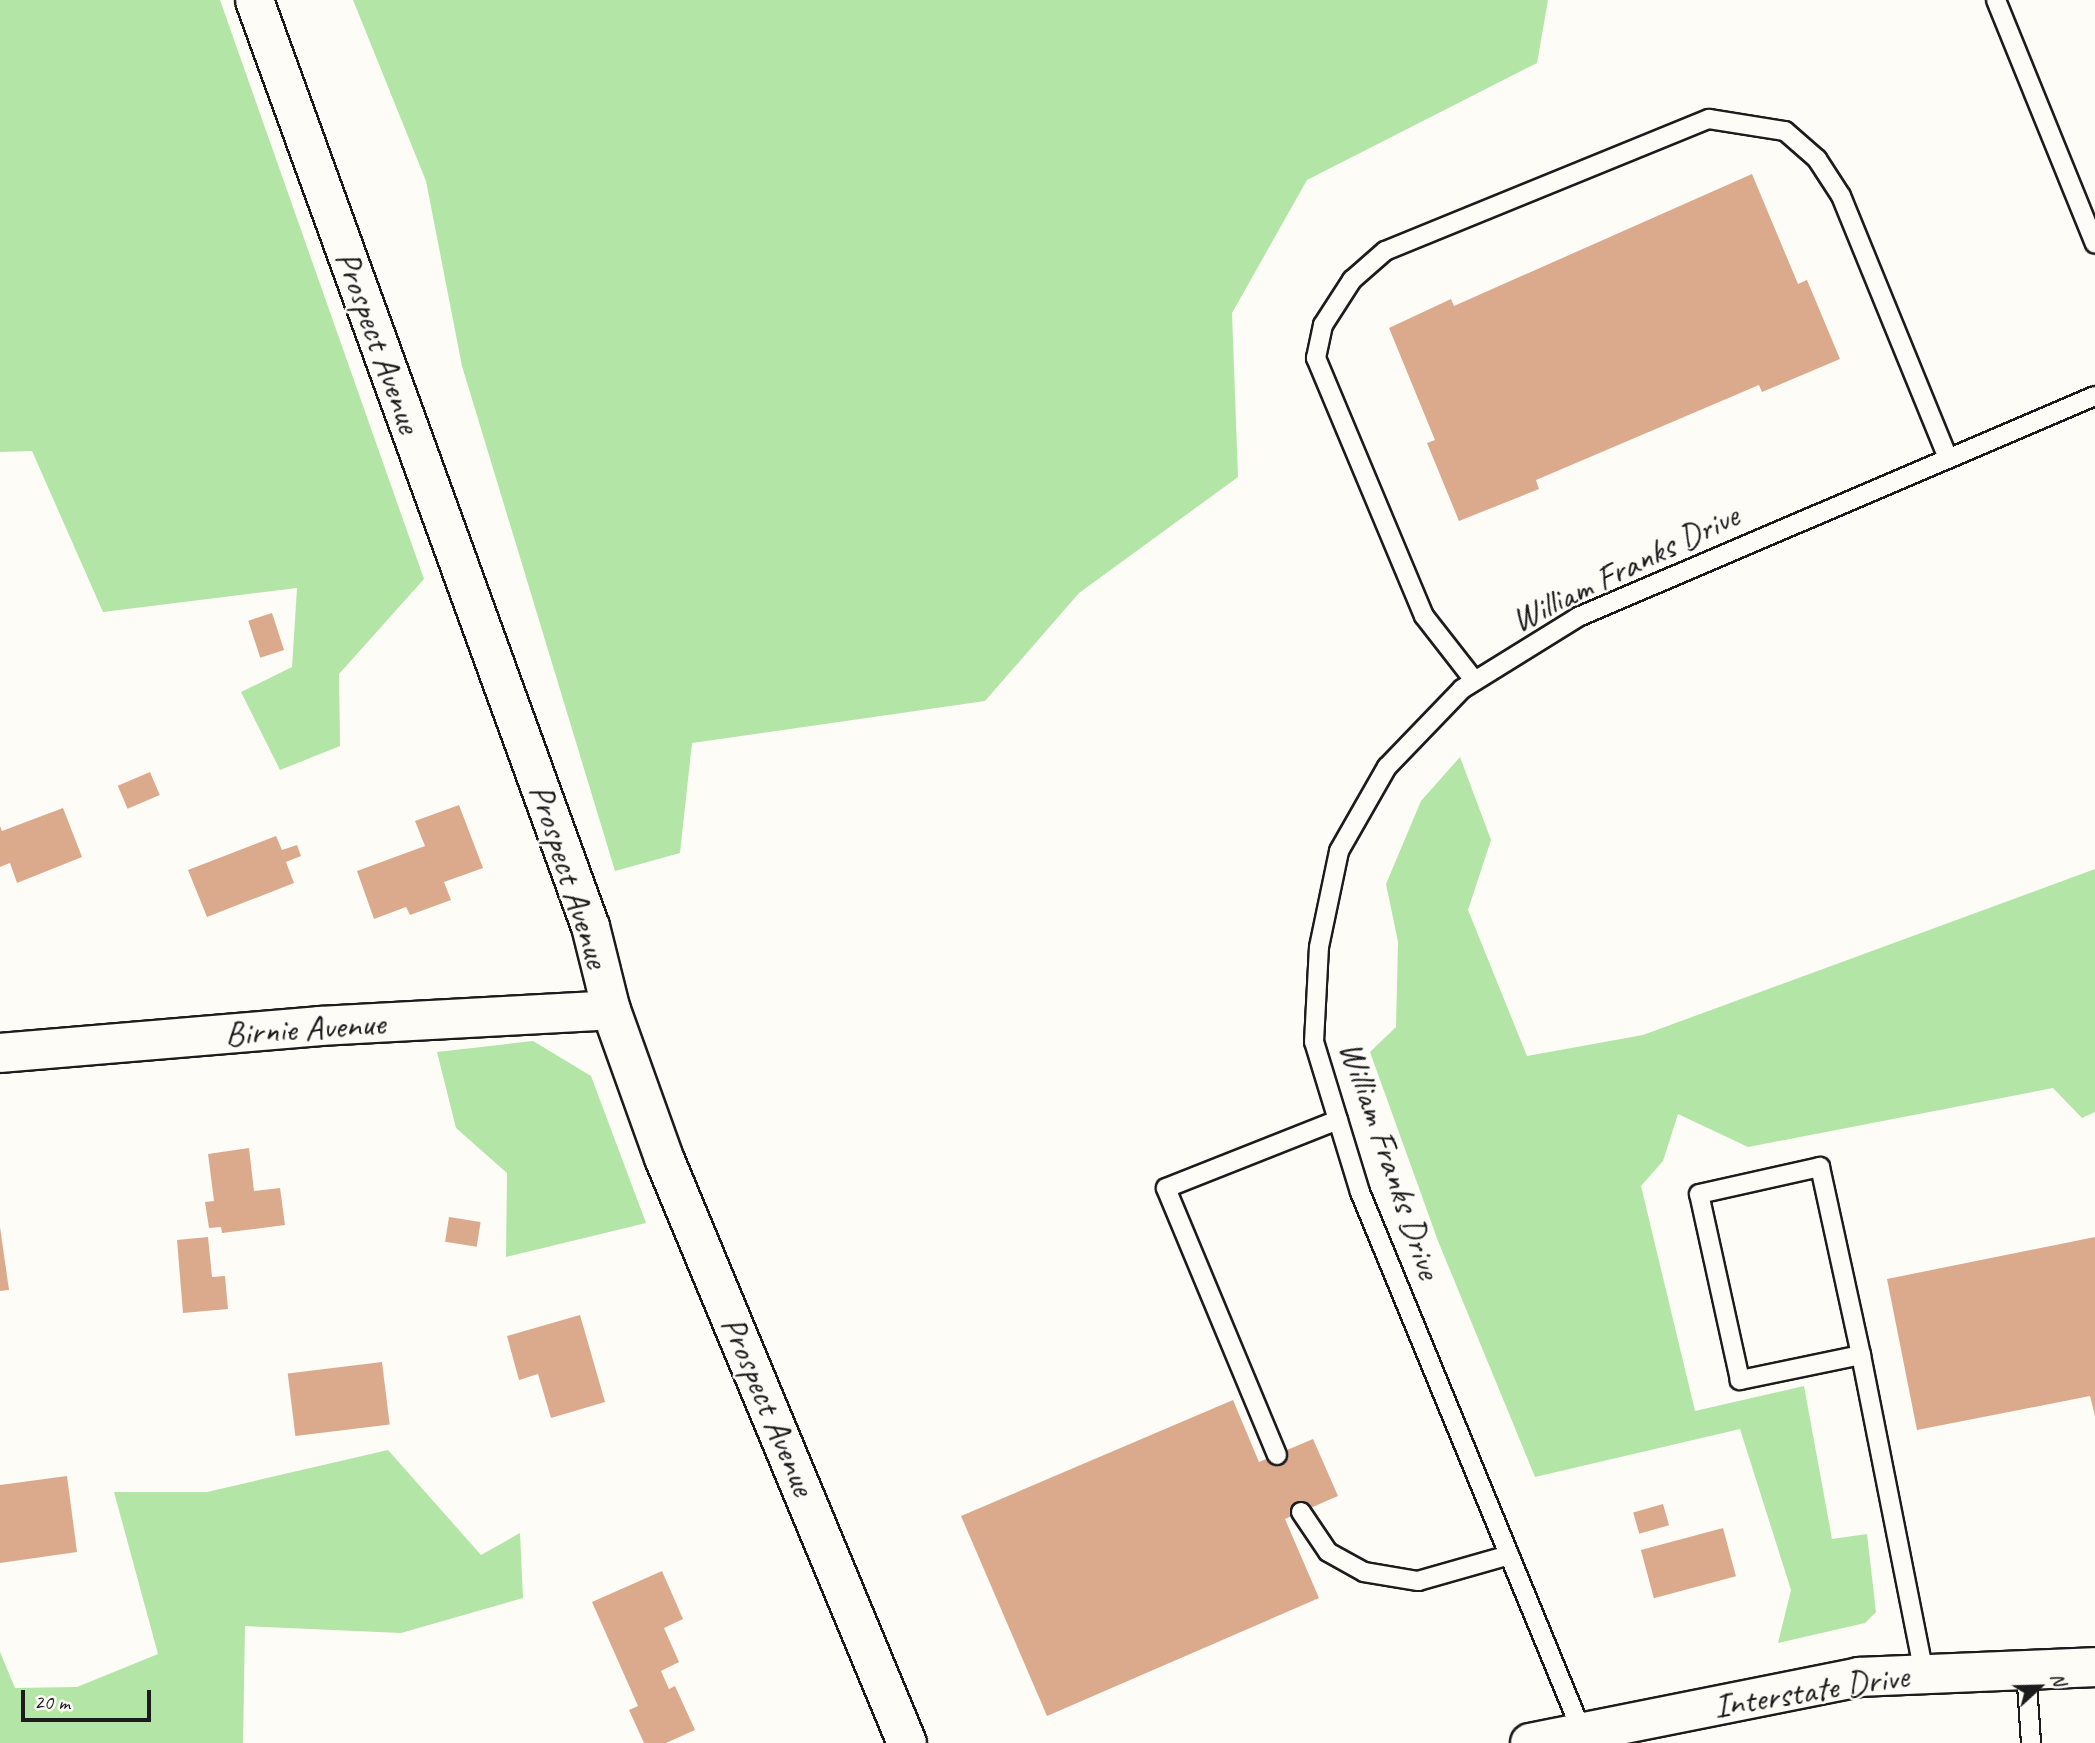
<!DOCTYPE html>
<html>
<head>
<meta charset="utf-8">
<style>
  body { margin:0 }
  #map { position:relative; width:2095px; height:1743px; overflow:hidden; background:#fdfcf7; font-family:Caveat,sans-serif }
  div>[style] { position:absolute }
  .green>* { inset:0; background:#b3e5a6 }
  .building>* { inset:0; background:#dbaa8d; transform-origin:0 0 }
  .roads { filter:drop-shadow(2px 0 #1c1c1c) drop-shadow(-2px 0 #1c1c1c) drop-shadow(0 2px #1c1c1c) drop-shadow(0 -2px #1c1c1c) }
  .service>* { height:18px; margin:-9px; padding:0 9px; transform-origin:9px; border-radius:9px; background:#fdfcf7 }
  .minor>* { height:37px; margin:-18.5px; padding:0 18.5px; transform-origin:18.5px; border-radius:18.5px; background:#fdfcf7 }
  .tertiary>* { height:38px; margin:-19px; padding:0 19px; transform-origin:19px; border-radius:19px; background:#fdfcf7 }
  span { translate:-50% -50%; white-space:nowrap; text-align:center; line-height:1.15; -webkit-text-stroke:5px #fdfcf7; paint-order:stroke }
  .street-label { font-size:35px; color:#1c1c1c }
  .north { position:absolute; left:2004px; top:1652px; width:70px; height:70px; -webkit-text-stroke:5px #fdfcf7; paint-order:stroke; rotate:68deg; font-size:19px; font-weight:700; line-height:28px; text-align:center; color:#1c1c1c }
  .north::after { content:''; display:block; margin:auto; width:24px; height:32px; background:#1c1c1c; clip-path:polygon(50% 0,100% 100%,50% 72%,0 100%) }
  .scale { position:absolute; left:21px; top:1690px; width:130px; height:32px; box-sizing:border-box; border:4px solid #1c1c1c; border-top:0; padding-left:9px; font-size:21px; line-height:24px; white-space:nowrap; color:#1c1c1c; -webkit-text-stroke:5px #fdfcf7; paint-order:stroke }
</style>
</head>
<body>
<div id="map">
  <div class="green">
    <div style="clip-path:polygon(0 0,220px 0,424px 579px,339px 674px,340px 746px,280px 770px,241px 692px,292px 667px,297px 588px,103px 612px,32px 451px,0 452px)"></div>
    <div style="clip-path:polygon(353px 0,1548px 0,1537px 63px,1307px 180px,1232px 313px,1238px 477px,1079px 593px,985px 701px,692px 743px,680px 853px,615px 871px,462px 366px,426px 181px)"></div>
    <div style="clip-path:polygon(1460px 757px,1491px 840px,1468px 910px,1527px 1056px,1643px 1035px,2095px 869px,2095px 1112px,2082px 1118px,2053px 1088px,1748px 1147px,1678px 1114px,1663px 1161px,1641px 1186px,1695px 1411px,1804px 1386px,1832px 1539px,1867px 1534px,1876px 1612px,1865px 1623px,1778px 1643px,1791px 1590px,1740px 1429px,1535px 1477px,1438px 1241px,1370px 1052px,1396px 1027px,1398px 942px,1386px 884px,1421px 801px)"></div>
    <div style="clip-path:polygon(533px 1041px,591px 1076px,646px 1223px,506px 1257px,507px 1173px,456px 1128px,437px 1052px)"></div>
    <div style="clip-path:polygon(388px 1450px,481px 1555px,520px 1533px,523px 1598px,401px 1633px,245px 1626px,243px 1743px,0 1743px,0 1652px,15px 1688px,77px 1687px,158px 1654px,114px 1492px,207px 1492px)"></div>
  </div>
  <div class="building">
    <div style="clip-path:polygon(1752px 174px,1798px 284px,1807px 280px,1840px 359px,1762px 392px,1759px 385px,1536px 480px,1539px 489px,1459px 521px,1427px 443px,1435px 440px,1389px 328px,1451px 299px,1454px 306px)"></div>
    <div style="left:272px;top:613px;width:39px;height:25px;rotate:72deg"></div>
    <div style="left:150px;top:772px;width:25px;height:35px;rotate:67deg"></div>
    <div style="clip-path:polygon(459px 805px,483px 868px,444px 882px,451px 900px,410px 915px,406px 907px,374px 919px,357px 871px,425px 846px,415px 821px)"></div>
    <div style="clip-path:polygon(63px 808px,82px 857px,17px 883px,10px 863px,0 867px,0 826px,2px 831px)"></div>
    <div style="clip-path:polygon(276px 836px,282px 850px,297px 845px,301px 856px,286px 862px,294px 883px,207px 917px,188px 870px)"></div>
    <div style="clip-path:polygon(249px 1148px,254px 1191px,280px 1188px,285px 1225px,222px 1233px,221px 1227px,209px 1228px,205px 1202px,214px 1201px,208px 1154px)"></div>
    <div style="left:449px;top:1217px;width:32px;height:25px;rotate:9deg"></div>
    <div style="clip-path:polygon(0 1227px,9px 1290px,0 1291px)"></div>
    <div style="clip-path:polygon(208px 1237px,212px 1277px,225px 1276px,228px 1309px,183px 1313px,177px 1240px)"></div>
    <div style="clip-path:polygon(2095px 1237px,2095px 1416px,2090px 1396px,1917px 1430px,1887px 1279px)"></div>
    <div style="clip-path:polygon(580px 1315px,605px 1402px,551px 1418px,538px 1374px,519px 1380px,507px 1336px)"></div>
    <div style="left:382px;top:1362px;width:63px;height:95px;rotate:83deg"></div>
    <div style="clip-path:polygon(1233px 1400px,1259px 1462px,1313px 1439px,1338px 1496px,1285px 1519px,1319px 1598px,1047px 1716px,961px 1516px)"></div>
    <div style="clip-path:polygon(67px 1476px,77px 1552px,0 1563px,0 1485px)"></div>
    <div style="left:1663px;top:1504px;width:22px;height:31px;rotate:74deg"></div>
    <div style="left:1723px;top:1528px;width:50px;height:85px;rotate:75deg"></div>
    <div style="clip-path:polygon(662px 1571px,683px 1619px,664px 1628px,679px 1662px,661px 1671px,669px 1689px,675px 1686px,695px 1730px,666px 1743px,644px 1743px,629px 1710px,638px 1706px,592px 1602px)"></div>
  </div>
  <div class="roads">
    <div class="service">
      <div style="left:1996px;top:0;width:263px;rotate:67.9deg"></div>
      <div style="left:1474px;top:680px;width:81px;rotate:-128deg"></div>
      <div style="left:1424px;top:616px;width:280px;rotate:-112.7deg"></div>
      <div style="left:1316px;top:358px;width:34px;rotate:-78deg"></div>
      <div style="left:1323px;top:325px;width:54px;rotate:-57.2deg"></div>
      <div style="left:1352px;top:280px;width:44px;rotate:-41.3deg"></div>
      <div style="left:1385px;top:251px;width:350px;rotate:-22.2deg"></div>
      <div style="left:1709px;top:119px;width:77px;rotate:9deg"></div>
      <div style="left:1785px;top:131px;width:43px;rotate:41.2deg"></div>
      <div style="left:1817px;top:159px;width:44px;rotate:57deg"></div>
      <div style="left:1841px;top:196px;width:283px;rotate:67.8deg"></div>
      <div style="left:1861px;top:1355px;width:124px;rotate:168.3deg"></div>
      <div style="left:1740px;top:1380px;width:190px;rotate:-102.4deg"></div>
      <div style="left:1699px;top:1194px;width:124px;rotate:-12.6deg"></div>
      <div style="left:1820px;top:1167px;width:192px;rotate:77.7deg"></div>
      <div style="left:1861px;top:1355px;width:324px;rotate:78.8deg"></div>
      <div style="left:1277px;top:1455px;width:289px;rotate:-112.6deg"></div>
      <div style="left:1166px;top:1188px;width:185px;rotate:-21.6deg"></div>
      <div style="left:1301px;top:1512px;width:48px;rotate:56deg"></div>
      <div style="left:1328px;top:1552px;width:41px;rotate:29.1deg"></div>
      <div style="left:1364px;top:1572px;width:55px;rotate:9.5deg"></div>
      <div style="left:1418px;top:1581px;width:95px;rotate:-15.9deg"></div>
      <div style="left:2026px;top:1669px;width:74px;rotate:86.1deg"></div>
      <div style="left:1582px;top:1732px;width:584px;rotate:-112.35deg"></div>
      <div style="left:1360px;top:1192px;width:157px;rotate:-107deg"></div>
      <div style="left:1314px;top:1042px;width:95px;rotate:-87deg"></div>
      <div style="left:1319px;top:947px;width:98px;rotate:-78.2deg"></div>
      <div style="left:1339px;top:851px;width:97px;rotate:-60.3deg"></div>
      <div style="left:1387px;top:767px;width:108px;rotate:-46.1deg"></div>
      <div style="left:1462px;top:689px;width:137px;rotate:-31.8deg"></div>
      <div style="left:1578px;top:617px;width:562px;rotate:-23.15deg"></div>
    </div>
    <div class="minor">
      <div style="left:254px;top:0;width:985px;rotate:70.06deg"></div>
      <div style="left:590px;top:926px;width:87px;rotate:76deg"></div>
    </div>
    <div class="tertiary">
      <div style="left:0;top:1053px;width:321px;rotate:-4.8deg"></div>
      <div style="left:320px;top:1026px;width:291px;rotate:-3.1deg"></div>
      <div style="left:611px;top:1010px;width:157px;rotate:70.3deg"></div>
      <div style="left:664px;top:1158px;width:633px;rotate:67.44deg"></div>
      <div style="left:1530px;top:1743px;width:336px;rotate:-11.3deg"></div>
      <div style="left:1859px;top:1677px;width:236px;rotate:-2.4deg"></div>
    </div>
  </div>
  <div class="street-label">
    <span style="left:378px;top:342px;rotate:70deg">Prospect Avenue</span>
    <span style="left:1625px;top:568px;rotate:-26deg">William Franks Drive</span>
    <span style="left:569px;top:876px;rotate:72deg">Prospect Avenue</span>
    <span style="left:305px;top:1029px;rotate:-4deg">Birnie Avenue</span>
    <span style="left:1390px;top:1160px;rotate:71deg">William Franks Drive</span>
    <span style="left:768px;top:1406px;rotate:67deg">Prospect Avenue</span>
    <span style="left:1811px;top:1691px;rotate:-9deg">Interstate Drive</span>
  </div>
  <div class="north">N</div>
  <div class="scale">20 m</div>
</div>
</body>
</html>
